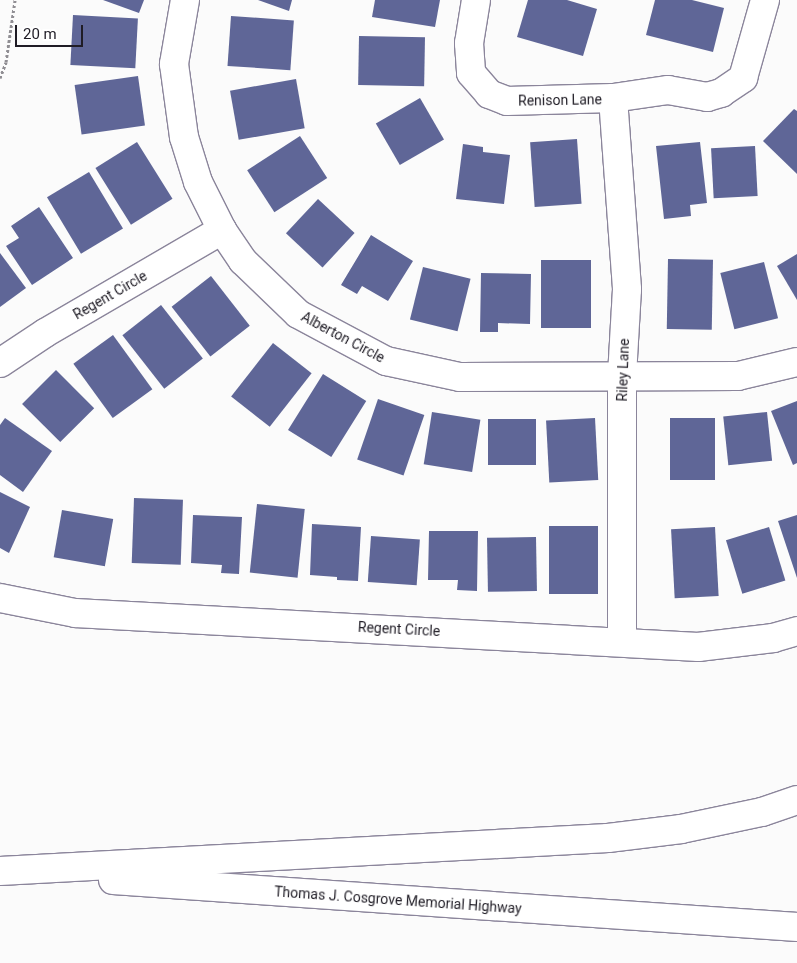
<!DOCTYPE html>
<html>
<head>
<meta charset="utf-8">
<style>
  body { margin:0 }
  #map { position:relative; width:797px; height:963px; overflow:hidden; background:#fbfbfb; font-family:Roboto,sans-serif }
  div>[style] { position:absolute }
  .building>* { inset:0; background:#5f6697; transform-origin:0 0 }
  .path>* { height:3px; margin-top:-1.5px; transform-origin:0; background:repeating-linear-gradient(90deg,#908e93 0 2.5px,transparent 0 5px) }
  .roads { filter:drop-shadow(1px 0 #8b859b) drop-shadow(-1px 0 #8b859b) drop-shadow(0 1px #8b859b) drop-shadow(0 -1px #8b859b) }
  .minor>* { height:28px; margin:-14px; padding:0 14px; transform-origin:14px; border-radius:14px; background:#fff }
  .highway>* { height:28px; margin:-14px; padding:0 14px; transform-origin:14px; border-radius:14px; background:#fff }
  span { translate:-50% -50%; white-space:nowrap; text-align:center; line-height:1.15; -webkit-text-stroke:4.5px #fff; paint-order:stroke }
  .street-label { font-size:14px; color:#1f1c25 }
  .scale { position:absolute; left:15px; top:25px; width:68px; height:22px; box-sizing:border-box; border:2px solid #1f1c25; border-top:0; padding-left:6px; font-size:15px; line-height:18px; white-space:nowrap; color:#1f1c25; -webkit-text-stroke:4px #fff; paint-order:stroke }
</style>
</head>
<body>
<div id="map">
  <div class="building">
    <div style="clip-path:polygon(103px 0,144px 0,139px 13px)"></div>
    <div style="clip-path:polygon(258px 0,292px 0,289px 11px)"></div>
    <div style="clip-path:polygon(375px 0,440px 0,435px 27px,372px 17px)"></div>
    <div style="clip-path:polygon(528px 0,567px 0,597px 9px,583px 56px,517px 37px)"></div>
    <div style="clip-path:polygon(655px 0,692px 0,724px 8px,713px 52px,646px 35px)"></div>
    <div style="left:73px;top:15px;width:65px;height:50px;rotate:3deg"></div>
    <div style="left:231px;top:16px;width:63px;height:50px;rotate:4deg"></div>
    <div style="left:359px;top:36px;width:66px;height:49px;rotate:1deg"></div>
    <div style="left:138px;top:76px;width:50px;height:64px;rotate:82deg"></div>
    <div style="left:296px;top:79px;width:50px;height:67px;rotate:80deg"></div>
    <div style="left:420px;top:98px;width:48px;height:51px;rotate:60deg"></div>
    <div style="clip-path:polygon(794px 109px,797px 111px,797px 174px,763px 141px)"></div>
    <div style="left:300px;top:136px;width:50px;height:63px;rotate:57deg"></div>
    <div style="left:577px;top:139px;width:65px;height:47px;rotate:86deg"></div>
    <div style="left:137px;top:142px;width:67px;height:49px;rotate:58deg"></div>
    <div style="clip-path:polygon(700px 142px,707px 203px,690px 205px,691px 216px,664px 219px,656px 146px)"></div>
    <div style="clip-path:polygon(463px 144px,483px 147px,483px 152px,510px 155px,504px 204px,456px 199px)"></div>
    <div style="left:755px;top:146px;width:50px;height:44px;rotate:87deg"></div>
    <div style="left:89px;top:172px;width:66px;height:49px;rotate:59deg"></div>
    <div style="left:318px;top:199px;width:50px;height:47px;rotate:43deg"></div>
    <div style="clip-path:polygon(39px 207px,73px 258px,32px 285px,6px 246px,19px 238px,11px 226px)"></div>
    <div style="clip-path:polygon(371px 235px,413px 261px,388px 301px,362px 286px,357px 294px,341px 285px)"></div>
    <div style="clip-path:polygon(0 253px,26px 288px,0 307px)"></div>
    <div style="clip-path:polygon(797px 254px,797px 300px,777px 266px)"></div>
    <div style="left:668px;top:259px;width:45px;height:70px;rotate:1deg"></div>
    <div style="left:541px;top:260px;width:50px;height:68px"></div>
    <div style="left:764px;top:262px;width:58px;height:45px;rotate:76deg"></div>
    <div style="left:423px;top:267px;width:49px;height:54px;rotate:14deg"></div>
    <div style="clip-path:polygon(481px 273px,531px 274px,530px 324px,498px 323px,498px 332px,480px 332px)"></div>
    <div style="left:211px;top:276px;width:63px;height:50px;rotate:52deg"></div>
    <div style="left:161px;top:305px;width:68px;height:49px;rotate:52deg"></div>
    <div style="left:113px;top:335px;width:67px;height:49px;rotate:54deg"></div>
    <div style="left:273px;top:343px;width:49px;height:68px;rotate:38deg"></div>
    <div style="left:56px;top:370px;width:54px;height:48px;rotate:45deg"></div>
    <div style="left:323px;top:374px;width:51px;height:66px;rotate:32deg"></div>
    <div style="left:378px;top:399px;width:49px;height:64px;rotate:19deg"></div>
    <div style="clip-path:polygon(797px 401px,797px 463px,793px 465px,771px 411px)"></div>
    <div style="left:432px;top:412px;width:49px;height:53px;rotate:9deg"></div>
    <div style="left:767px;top:412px;width:49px;height:44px;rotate:84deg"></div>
    <div style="clip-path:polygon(5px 418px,52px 451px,23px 492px,0 475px,0 425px)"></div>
    <div style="left:595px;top:418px;width:62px;height:49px;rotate:87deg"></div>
    <div style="left:670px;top:418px;width:45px;height:62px"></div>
    <div style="left:488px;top:419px;width:48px;height:46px"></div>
    <div style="clip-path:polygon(0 492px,30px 507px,9px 553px,0 548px)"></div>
    <div style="left:134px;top:498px;width:49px;height:65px;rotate:2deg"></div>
    <div style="left:257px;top:504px;width:48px;height:69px;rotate:6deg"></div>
    <div style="left:62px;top:510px;width:52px;height:48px;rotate:10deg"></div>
    <div style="clip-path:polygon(193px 515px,242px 517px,239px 574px,221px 573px,222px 565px,191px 563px)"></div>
    <div style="clip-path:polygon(797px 515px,797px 578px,778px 521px)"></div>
    <div style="clip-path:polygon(312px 524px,361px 527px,358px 581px,337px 580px,337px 577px,310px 575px)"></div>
    <div style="left:549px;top:526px;width:49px;height:68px"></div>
    <div style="left:715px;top:527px;width:69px;height:44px;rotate:87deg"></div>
    <div style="left:769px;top:527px;width:56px;height:45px;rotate:73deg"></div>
    <div style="clip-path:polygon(429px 531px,478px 531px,477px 591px,457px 590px,458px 580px,428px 580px)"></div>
    <div style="left:371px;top:536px;width:49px;height:46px;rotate:4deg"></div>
    <div style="left:536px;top:537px;width:54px;height:49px;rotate:89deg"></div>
  </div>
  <div class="path">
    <div style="left:0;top:78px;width:17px;rotate:-69deg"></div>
    <div style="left:6px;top:62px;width:63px;rotate:-81.7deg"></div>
  </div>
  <div class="roads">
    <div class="minor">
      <div style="left:185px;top:0;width:65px;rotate:99.8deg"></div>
      <div style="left:174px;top:64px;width:74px;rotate:82.2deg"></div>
      <div style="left:184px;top:137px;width:47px;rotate:72.7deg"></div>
      <div style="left:198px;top:182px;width:54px;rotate:63.4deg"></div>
      <div style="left:222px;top:230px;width:37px;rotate:56deg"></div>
      <div style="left:243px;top:261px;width:76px;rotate:43.9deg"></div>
      <div style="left:298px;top:314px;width:100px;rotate:28.1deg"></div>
      <div style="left:386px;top:361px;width:76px;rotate:12.2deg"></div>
      <div style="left:460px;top:377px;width:278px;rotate:-0.2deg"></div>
      <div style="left:738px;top:376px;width:61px;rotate:-13.3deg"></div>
      <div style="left:476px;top:0;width:44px;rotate:99.2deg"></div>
      <div style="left:469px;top:43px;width:30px;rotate:86deg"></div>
      <div style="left:471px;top:73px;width:28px;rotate:49deg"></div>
      <div style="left:489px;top:94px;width:19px;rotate:21deg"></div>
      <div style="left:507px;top:101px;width:106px;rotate:-1.6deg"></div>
      <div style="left:613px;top:98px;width:56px;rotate:-8.3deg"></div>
      <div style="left:668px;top:90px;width:40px;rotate:10deg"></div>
      <div style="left:707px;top:97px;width:15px;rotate:-16deg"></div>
      <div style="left:721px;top:93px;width:27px;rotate:-34deg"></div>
      <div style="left:743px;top:78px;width:81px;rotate:-74.2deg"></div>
      <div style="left:613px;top:98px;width:192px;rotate:85.8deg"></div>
      <div style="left:627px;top:289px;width:88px;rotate:93.3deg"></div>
      <div style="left:622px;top:377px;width:264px;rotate:90deg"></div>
      <div style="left:0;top:363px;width:54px;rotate:-33.7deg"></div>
      <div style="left:45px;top:333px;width:205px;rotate:-30.2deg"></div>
      <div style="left:0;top:598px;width:76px;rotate:11.3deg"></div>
      <div style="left:75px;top:613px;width:624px;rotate:3.12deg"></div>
      <div style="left:698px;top:647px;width:76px;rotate:-6.8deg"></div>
      <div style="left:773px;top:638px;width:25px;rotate:-16deg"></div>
    </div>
    <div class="highway">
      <div style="left:0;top:871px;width:609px;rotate:-3.11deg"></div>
      <div style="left:608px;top:838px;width:74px;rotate:-7deg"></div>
      <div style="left:681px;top:829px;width:83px;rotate:-11.9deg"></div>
      <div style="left:762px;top:812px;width:37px;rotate:-19deg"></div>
      <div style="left:113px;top:880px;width:686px;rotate:3.93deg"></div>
    </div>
  </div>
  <div class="street-label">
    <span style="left:560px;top:100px;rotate:-1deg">Renison Lane</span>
    <span style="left:110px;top:295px;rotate:-30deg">Regent Circle</span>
    <span style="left:343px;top:337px;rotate:28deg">Alberton Circle</span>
    <span style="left:623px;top:370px;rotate:-88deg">Riley Lane</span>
    <span style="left:399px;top:629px;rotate:3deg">Regent Circle</span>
    <span style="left:398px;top:900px;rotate:4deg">Thomas J. Cosgrove Memorial Highway</span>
  </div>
  <div class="scale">20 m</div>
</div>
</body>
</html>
